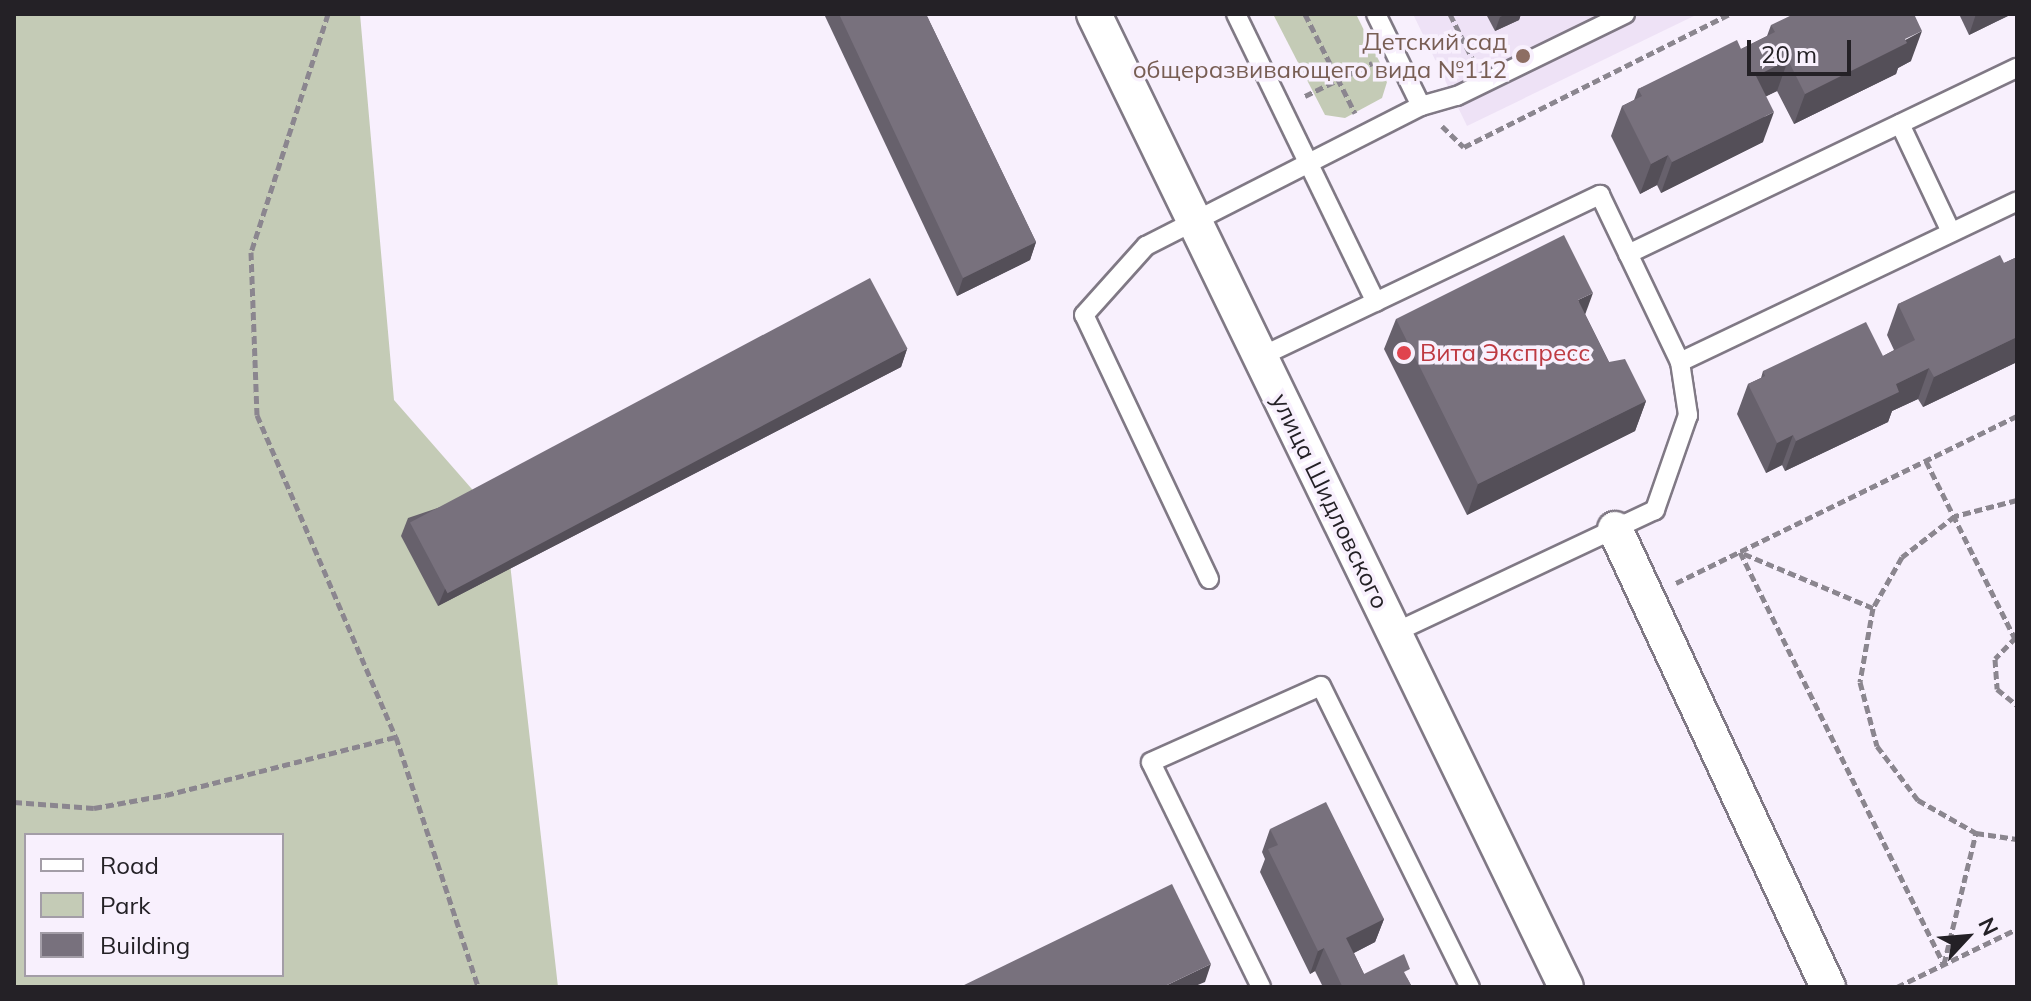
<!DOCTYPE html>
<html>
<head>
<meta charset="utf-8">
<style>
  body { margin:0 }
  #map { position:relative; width:2031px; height:1001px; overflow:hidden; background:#f8f0fd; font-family:Mulish,sans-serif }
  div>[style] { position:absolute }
  .built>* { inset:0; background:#eee2f6 }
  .green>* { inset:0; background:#c4cbb6 }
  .path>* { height:5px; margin-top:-2.5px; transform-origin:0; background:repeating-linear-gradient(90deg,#8b868f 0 8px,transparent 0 12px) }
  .roads { filter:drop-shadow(2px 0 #807985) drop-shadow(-2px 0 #807985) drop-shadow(0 2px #807985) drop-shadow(0 -2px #807985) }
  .service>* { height:18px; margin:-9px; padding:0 9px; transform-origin:9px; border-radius:9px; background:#fff }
  .minor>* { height:34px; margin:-17px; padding:0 17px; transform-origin:17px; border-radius:17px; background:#fff }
  .wall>* { inset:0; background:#67616c }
  .shaded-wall>* { inset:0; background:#544f58 }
  .building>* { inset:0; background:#78717d; transform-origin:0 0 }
  .dots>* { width:22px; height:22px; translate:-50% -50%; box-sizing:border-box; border:4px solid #f8f0fd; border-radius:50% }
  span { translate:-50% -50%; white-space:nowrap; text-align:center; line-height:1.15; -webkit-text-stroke:7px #f8f0fd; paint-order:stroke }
  .education-label { font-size:24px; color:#785e54 }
  .right { translate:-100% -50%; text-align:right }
  .health-label { font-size:24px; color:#be3a42 }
  .left { translate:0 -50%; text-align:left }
  .street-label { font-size:24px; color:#242126 }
  .frame { position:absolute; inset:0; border:16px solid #242126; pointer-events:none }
  .legend { position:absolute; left:24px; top:833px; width:260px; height:144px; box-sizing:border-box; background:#f8f0fd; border:2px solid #a39da7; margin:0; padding:10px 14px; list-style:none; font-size:24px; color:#242126 }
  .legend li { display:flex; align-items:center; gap:16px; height:40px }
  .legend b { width:40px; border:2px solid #a39da7 }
  .north { position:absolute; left:1927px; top:897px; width:80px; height:80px; -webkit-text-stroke:6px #f8f0fd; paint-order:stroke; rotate:64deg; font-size:22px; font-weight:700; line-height:32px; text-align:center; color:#242126 }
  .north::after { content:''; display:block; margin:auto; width:28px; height:36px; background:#242126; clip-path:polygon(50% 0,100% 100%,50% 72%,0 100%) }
  .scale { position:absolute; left:1747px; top:40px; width:104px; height:36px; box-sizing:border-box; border:4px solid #242126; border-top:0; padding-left:10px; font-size:24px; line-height:28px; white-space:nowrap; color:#242126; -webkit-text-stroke:6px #f8f0fd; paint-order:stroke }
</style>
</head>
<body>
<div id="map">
  <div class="built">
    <div style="clip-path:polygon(1413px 14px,1698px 14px,1467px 126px)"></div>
  </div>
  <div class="green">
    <div style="clip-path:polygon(evenodd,14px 14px,360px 14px,394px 400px,506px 528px,558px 987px,14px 987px,14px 14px,26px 835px,282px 835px,282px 975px,26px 975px,26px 835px)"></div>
    <div style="clip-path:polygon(1273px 14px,1356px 14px,1385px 73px,1387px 82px,1382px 98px,1345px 118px,1325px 115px)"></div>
  </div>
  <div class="path">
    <div style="left:328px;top:14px;width:250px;rotate:107.9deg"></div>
    <div style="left:251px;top:252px;width:163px;rotate:87.9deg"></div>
    <div style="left:257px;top:415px;width:351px;rotate:66.7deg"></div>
    <div style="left:396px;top:737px;width:263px;rotate:71.8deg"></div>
    <div style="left:1305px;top:14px;width:111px;rotate:63.2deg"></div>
    <div style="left:1450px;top:14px;width:51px;rotate:63.4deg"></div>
    <div style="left:1305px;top:96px;width:75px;rotate:-26.2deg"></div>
    <div style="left:1442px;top:126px;width:30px;rotate:44deg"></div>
    <div style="left:1464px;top:147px;width:297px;rotate:-26.6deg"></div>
    <div style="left:1926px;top:461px;width:197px;rotate:63.4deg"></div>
    <div style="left:2017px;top:500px;width:64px;rotate:165.5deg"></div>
    <div style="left:1955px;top:516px;width:67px;rotate:142.3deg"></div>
    <div style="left:1902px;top:557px;width:59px;rotate:119.6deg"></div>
    <div style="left:1873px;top:608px;width:75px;rotate:100deg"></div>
    <div style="left:1860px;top:682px;width:66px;rotate:75.1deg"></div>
    <div style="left:1877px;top:746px;width:68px;rotate:52.8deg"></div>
    <div style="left:1918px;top:800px;width:67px;rotate:29.6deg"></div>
    <div style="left:1976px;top:833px;width:41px;rotate:8.3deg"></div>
    <div style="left:1676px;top:583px;width:380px;rotate:-26.1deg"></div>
    <div style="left:1873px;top:608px;width:144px;rotate:-157.2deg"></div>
    <div style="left:1740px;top:552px;width:460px;rotate:63.7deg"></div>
    <div style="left:1944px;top:964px;width:135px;rotate:-76.3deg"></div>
    <div style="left:2016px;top:637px;width:30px;rotate:134deg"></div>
    <div style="left:1995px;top:659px;width:30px;rotate:86deg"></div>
    <div style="left:1997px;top:689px;width:26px;rotate:39deg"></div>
    <div style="left:14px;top:802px;width:80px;rotate:4.3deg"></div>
    <div style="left:94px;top:808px;width:73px;rotate:-10.2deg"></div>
    <div style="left:166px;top:795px;width:237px;rotate:-14.2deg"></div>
    <div style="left:1897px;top:987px;width:133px;rotate:-25.8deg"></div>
  </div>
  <div class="roads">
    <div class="service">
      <div style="left:1236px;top:14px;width:320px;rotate:64.1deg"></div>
      <div style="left:1421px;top:106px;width:37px;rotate:-16deg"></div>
      <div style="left:1457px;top:96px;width:187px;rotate:-26deg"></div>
      <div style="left:1900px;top:124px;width:119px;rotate:64.7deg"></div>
      <div style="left:1628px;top:254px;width:431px;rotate:-25.6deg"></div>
      <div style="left:1260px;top:357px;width:377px;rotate:-25.5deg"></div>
      <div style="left:1600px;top:195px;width:185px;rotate:64.4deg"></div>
      <div style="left:1680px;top:362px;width:54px;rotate:81.4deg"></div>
      <div style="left:1688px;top:415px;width:101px;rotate:109.2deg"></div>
      <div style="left:1655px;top:510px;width:289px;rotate:154.8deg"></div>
      <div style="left:1680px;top:362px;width:373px;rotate:-25.5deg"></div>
      <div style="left:1209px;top:579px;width:292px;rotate:-115.3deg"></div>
      <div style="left:1084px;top:315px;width:93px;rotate:-48.1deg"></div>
      <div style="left:1146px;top:246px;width:309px;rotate:-27deg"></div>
      <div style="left:1421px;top:106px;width:102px;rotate:-116.1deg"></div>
      <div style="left:1261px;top:987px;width:250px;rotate:-116.1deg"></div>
      <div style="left:1151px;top:762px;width:186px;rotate:-24.1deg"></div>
      <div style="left:1321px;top:686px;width:336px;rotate:63.7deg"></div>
    </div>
    <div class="minor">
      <div style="left:1094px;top:14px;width:1081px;rotate:64.12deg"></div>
      <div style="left:1615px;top:529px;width:505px;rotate:65.06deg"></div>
    </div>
  </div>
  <div class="wall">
    <div style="clip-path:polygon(824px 14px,926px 14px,1036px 242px,1030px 260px,957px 296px)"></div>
    <div style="clip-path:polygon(1486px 14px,1521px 14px,1519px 20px,1495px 31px)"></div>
    <div style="clip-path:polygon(1959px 14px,2012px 14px,1969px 35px)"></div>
    <div style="clip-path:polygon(1771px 25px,1911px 61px,1898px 68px,1896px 74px,1794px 124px,1777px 91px,1766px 96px,1763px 142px,1661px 193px,1657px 185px,1640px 194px,1611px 136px,1622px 106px,1634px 100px,1638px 89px,1741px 49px,1767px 36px)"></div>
    <div style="clip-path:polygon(2017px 257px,2017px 362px,1923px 407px,1918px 399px,1892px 411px,1888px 422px,1785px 471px,1782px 465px,1766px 473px,1737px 414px,1748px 384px,1761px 378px,1763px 371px,1883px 356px,1894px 350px,1887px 335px,1898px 304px,2004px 263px)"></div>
    <div style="clip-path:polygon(1585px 314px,1609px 362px,1646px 401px,1635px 431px,1467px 515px,1384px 349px,1396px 319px)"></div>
    <div style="clip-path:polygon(907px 349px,901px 367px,438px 606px,401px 536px,408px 518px)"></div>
    <div style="clip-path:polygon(1270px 829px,1384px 919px,1375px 942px,1354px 953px,1364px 974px,1407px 978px,1412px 987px,1323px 987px,1315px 971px,1310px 974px,1260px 872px,1265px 859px,1262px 852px)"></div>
  </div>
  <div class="shaded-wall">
    <div style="clip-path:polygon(1507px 14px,1521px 14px,1519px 20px,1495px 31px,1500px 17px)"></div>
    <div style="clip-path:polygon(1976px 14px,2012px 14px,1969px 35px)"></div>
    <div style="clip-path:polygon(1922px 31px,1911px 61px,1898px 68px,1896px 74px,1794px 124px,1805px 94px)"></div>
    <div style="clip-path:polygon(1788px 60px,1777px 91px,1745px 107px,1756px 76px)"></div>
    <div style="clip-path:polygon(1774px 112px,1763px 142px,1661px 193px,1672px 162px)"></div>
    <div style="clip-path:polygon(1668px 155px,1657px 185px,1640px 194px,1651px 164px)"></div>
    <div style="clip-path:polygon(1036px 242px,1030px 260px,957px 296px,963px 278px)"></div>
    <div style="clip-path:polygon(1593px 293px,1582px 323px,1578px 300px)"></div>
    <div style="clip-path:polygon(2017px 337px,2017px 362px,1923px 407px,1934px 377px)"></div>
    <div style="clip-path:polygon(907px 349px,901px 367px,438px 606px,445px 589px)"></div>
    <div style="clip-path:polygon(1929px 368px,1918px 399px,1892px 411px,1888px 422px,1785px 471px,1796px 441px,1896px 384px)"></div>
    <div style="clip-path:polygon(1646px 401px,1635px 431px,1467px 515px,1478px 484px)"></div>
    <div style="clip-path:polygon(1793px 435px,1782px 465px,1766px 473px,1777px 443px)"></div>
    <div style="clip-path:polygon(1384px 919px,1375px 942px,1338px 961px,1346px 938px)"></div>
    <div style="clip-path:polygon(1324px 948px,1315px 971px,1310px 974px,1318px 951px)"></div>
    <div style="clip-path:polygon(1211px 964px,1205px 982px,1193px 987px,1163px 987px)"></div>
  </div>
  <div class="building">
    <div style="clip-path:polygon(839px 14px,926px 14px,1036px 242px,963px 278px)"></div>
    <div style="clip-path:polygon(1794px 14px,1914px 14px,1922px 31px,1905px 39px,1907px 43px,1805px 94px,1788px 60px,1756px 76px,1774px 112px,1672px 162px,1668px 155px,1651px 164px,1622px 106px,1642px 96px,1638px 89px,1737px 40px,1741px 49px,1775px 32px,1771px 25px)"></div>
    <div style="clip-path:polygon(1564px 235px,1593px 293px,1578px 300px,1609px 362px,1625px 359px,1646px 401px,1478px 484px,1396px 319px)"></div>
    <div style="clip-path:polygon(2000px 255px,2004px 263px,2017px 257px,2017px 337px,1934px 377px,1929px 368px,1896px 384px,1899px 392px,1796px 441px,1793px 435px,1777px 443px,1748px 384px,1765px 376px,1763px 371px,1866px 322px,1883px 356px,1915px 340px,1898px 304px)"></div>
    <div style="left:870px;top:278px;width:80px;height:521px;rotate:62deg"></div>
    <div style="clip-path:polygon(1326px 802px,1384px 919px,1346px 938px,1364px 974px,1404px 954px,1410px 969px,1404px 972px,1412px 987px,1341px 987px,1342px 986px,1324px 948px,1318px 951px,1268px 849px,1278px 845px,1270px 829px)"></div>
    <div style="clip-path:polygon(1172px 884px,1211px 964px,1163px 987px,960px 987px)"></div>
  </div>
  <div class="dots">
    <div style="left:1523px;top:56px;background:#8d6e63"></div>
    <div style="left:1404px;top:353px;background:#e0444e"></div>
  </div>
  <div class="education-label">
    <span class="right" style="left:1507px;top:56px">Детский сад<br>общеразвивающего вида №112</span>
  </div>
  <div class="health-label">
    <span class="left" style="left:1420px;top:353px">Вита Экспресс</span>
  </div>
  <div class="street-label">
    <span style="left:1330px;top:501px;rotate:64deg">улица Шидловского</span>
  </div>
  <div class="frame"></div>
  <ul class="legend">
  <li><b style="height:10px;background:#fff"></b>Road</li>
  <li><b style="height:22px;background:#c4cbb6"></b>Park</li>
  <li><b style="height:22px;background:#78717d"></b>Building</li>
  </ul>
  <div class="north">N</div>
  <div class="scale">20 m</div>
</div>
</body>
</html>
